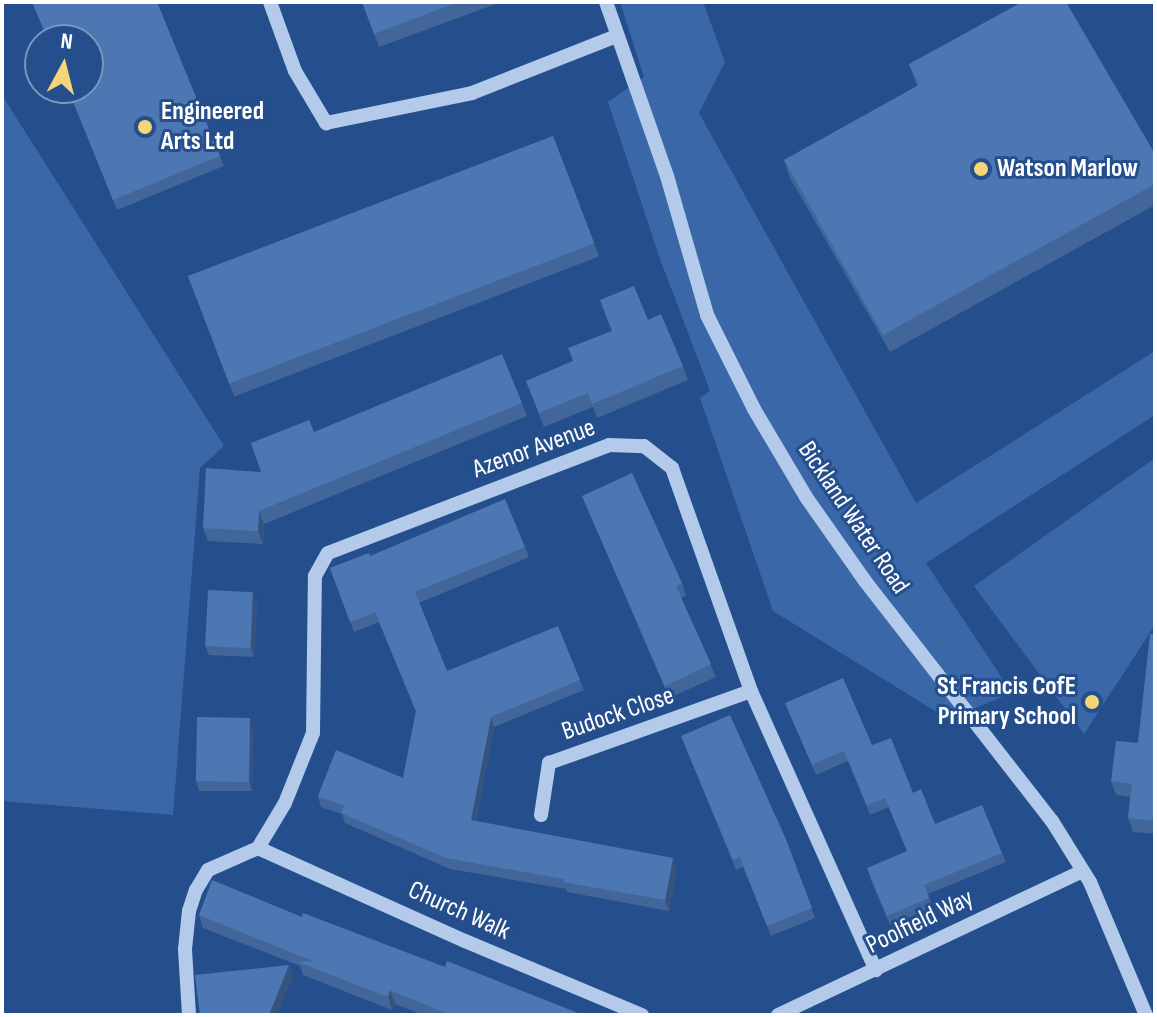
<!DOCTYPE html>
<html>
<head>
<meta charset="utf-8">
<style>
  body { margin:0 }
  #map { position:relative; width:1157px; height:1017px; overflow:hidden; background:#254e8c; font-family:"Sofia Sans Condensed",sans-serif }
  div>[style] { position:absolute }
  .green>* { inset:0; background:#3967a8 }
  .minor>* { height:14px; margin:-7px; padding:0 7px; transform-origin:7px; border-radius:7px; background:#b3caea }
  .wall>* { inset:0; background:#426699; transform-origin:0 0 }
  .shaded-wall>* { inset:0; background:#36537d }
  .building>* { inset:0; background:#4d77b2; transform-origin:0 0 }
  .dots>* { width:22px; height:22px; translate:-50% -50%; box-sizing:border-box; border:4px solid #254e8c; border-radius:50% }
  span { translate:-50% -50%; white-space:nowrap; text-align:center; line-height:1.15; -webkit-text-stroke:6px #254e8c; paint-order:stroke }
  .poi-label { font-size:26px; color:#fff; font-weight:700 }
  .left { translate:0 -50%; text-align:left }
  .right { translate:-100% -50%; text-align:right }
  .street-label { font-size:26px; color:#fff }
  .frame { position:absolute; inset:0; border:4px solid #fff; pointer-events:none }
  .north { position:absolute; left:24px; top:24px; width:80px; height:80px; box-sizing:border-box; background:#254e8c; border:2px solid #7c95ba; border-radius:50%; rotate:7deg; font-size:22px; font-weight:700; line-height:32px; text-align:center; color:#fff }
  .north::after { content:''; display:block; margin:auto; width:28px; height:36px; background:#f4d577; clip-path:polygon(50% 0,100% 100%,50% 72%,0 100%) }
</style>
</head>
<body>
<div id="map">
  <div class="green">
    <div style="clip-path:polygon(620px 2px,703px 2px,725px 62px,699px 113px,916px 503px,1155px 351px,1155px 415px,926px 563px,1012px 693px,948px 719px,773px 611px,700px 398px,710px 391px,660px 259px,608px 102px,644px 77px)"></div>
    <div style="clip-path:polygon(2px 95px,224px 446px,200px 468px,173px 815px,2px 801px)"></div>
    <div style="clip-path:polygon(1155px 458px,1155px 625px,1084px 734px,974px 586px)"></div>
  </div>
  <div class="minor">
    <div style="left:270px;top:2px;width:73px;rotate:70.1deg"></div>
    <div style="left:295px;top:71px;width:61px;rotate:59.2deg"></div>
    <div style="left:326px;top:123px;width:149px;rotate:-11.6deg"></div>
    <div style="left:472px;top:93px;width:156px;rotate:-21.5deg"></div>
    <div style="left:606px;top:2px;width:184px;rotate:70.7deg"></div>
    <div style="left:667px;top:176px;width:145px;rotate:73.9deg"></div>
    <div style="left:707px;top:315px;width:105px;rotate:63.4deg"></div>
    <div style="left:754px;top:409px;width:102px;rotate:59.4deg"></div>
    <div style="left:806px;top:497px;width:103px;rotate:54.9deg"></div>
    <div style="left:865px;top:581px;width:304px;rotate:52.1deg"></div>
    <div style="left:1052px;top:821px;width:72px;rotate:58.1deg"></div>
    <div style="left:1090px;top:882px;width:144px;rotate:67.2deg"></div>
    <div style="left:541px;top:815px;width:53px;rotate:-81.3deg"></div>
    <div style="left:549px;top:763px;width:214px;rotate:-19.6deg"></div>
    <div style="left:258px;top:848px;width:52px;rotate:-59deg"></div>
    <div style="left:285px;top:803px;width:75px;rotate:-68.2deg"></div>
    <div style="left:313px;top:733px;width:157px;rotate:-89.3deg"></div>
    <div style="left:315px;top:576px;width:26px;rotate:-61deg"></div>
    <div style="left:328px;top:553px;width:301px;rotate:-21deg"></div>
    <div style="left:609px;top:445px;width:35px;rotate:2deg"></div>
    <div style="left:644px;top:446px;width:36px;rotate:38deg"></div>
    <div style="left:672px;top:468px;width:237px;rotate:70.5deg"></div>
    <div style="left:751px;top:691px;width:306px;rotate:65.9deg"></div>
    <div style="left:258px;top:848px;width:227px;rotate:24.2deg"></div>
    <div style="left:465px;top:941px;width:192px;rotate:22.7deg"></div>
    <div style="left:189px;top:1015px;width:66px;rotate:-93.5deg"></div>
    <div style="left:185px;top:949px;width:38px;rotate:-84deg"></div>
    <div style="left:189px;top:911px;width:22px;rotate:-72deg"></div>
    <div style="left:196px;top:890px;width:23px;rotate:-59deg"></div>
    <div style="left:208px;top:870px;width:55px;rotate:-23.7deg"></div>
    <div style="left:778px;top:1015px;width:337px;rotate:-25.3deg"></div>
  </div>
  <div class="wall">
    <div style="clip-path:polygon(157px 2px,224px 166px,117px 210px,67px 88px)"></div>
    <div style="clip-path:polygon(362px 2px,495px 2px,496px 4px,379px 47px)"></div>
    <div style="clip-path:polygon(909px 64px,1155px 154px,1155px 205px,890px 352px,790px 178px,784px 160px,917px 86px)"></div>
    <div style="left:553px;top:136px;width:129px;height:391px;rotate:69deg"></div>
    <div style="clip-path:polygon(600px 300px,648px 320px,683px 366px,688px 380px,597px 418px,593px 407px,544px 427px,526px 381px,573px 361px,612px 331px)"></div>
    <div style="clip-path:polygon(522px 403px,527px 416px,264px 524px,263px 544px,208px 541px,203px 528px,261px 472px,314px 432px)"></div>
    <div style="clip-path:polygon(582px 496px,682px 583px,686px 596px,681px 598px,716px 677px,669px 698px)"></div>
    <div style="clip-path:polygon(525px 547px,529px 557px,419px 603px,447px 671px,580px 680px,584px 690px,494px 727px,476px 821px,677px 868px,669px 911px,567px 892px,566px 889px,450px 869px,345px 823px,342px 814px,321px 807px,318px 796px,403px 778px,416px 712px,379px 622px,354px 632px,330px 568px,370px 556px)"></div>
    <div style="clip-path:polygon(257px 602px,254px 657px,209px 655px,205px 646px)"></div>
    <div style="clip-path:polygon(1155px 634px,1155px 834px,1133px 832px,1128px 818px,1130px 797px,1116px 795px,1111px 781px,1138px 743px)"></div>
    <div style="clip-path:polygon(785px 703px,872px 745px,913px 793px,935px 824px,1002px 853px,1006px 862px,928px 894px,933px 908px,890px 925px,870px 878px,907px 851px,889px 807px,870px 815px,848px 761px,816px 775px)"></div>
    <div style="clip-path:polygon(253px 728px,252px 791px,199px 791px,196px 781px)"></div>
    <div style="clip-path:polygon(685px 746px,785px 837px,815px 918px,771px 936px,743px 867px,736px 870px)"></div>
    <div style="clip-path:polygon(199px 915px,302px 917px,583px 1015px,423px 1015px,395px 1004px,392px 1010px,303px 975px,300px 966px,203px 928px)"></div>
  </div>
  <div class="shaded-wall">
    <div style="clip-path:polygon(259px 511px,264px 524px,263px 544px,258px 531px)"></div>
    <div style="clip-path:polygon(253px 592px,257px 602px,254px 657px,251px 648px)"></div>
    <div style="clip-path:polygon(491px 717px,494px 727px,474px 830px,471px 820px)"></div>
    <div style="clip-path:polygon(250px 718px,253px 728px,252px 791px,249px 782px)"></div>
    <div style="clip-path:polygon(673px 858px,677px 868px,669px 911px,665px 900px)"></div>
    <div style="clip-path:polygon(289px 965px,293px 976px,277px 1015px,269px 1015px)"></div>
    <div style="clip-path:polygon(390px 990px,395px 1004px,392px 1010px,388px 997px)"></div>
  </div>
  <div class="building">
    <div style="clip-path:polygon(32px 2px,157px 2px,220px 156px,113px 200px,68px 88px,88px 88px,88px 40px,48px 40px)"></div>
    <div style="clip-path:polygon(362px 2px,458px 2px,374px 34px)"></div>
    <div style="clip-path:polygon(1022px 2px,1066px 2px,1155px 154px,1155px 184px,883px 335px,784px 160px,919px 85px,909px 64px)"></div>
    <div style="left:553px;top:136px;width:115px;height:391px;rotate:69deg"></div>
    <div style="clip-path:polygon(634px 286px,648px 320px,661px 314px,683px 366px,592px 404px,588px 393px,539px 413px,526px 381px,573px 361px,568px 348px,612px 331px,600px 300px)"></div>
    <div style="clip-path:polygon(502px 354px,522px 403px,259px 511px,258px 531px,203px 528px,206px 468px,261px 472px,251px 443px,309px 420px,314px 432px)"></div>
    <div style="clip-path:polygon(632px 473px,682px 583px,676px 586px,711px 664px,665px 686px,582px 496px)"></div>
    <div style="clip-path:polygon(505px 499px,525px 547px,415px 592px,447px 671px,558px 626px,580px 680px,491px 717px,471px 820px,673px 858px,665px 900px,563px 882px,564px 879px,446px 858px,341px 813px,344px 806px,318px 796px,336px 750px,403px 778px,416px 711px,375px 612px,350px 622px,330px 568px,369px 553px,370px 556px)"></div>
    <div style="left:208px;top:590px;width:45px;height:56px;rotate:3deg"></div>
    <div style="clip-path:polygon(1150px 634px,1155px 634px,1155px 821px,1128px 818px,1132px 784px,1111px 781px,1116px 741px,1138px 743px)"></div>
    <div style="clip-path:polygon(843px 678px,872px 745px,891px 738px,913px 793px,921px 789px,935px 824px,982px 805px,1002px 853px,924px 885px,929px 898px,887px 916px,867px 868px,907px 851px,885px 798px,867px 805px,844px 751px,812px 765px,785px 703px)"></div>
    <div style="clip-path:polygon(730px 715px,785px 837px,812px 908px,767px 926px,740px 857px,733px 860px,681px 736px)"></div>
    <div style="left:197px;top:717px;width:53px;height:64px;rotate:1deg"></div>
    <div style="clip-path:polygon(212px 880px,302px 917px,303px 913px,445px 967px,447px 961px,583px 1015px,450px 1015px,390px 990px,388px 997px,298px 962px,313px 961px,199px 915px)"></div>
    <div style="clip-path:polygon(289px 965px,269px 1015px,200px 1015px,195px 975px)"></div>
  </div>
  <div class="dots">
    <div style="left:145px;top:127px;background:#f4d577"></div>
    <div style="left:981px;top:169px;background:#f4d577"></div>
    <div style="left:1092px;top:702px;background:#f4d577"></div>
  </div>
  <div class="poi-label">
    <span class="left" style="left:161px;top:127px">Engineered<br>Arts Ltd</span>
    <span class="left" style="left:997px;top:169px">Watson Marlow</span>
    <span class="right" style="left:1076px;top:702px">St Francis CofE<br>Primary School</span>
  </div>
  <div class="street-label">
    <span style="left:534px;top:449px;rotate:-20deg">Azenor Avenue</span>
    <span style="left:853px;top:518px;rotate:56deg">Bickland Water Road</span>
    <span style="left:618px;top:714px;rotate:-19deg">Budock Close</span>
    <span style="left:459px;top:911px;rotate:24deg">Church Walk</span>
    <span style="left:920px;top:922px;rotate:-26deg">Poolfield Way</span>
  </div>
  <div class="frame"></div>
  <div class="north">N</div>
</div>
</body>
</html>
